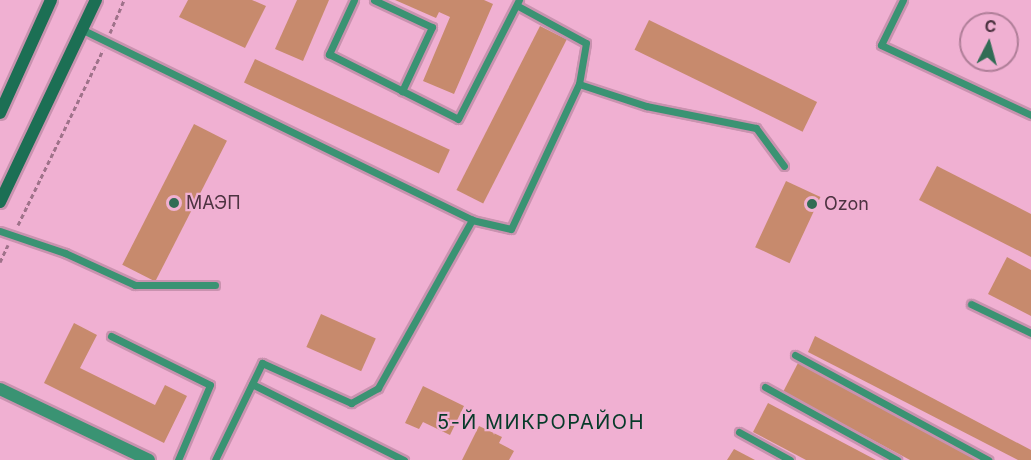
<!DOCTYPE html>
<html>
<head>
<meta charset="utf-8">
<style>
  body { margin:0 }
  #map { position:relative; width:1031px; height:460px; overflow:hidden; background:#f0b0d2; font-family:Inter,sans-serif }
  div>[style] { position:absolute }
  .building>* { inset:0; background:#c78a6d; transform-origin:0 0 }
  .path>* { height:3px; margin-top:-1.5px; transform-origin:0; background:repeating-linear-gradient(90deg,#9f728a 0 4.5px,transparent 0 7.5px) }
  .roads { filter:drop-shadow(2px 0 #c992af) drop-shadow(-2px 0 #c992af) drop-shadow(0 2px #c992af) drop-shadow(0 -2px #c992af) }
  .lane>* { height:7px; margin:-3.5px; padding:0 3.5px; transform-origin:3.5px; border-radius:3.5px; background:#3a9373 }
  .street>* { height:12px; margin:-6px; padding:0 6px; transform-origin:6px; border-radius:6px; background:#3a9373 }
  .secondary>* { height:12px; margin:-6px; padding:0 6px; transform-origin:6px; border-radius:6px; background:#1c6f54 }
  .dots>* { width:16px; height:16px; translate:-50% -50%; box-sizing:border-box; border:3px solid #f0b0d2; border-radius:50% }
  span { translate:-50% -50%; white-space:nowrap; text-align:center; line-height:1.15; -webkit-text-stroke:4.5px #f0b0d2; paint-order:stroke }
  .poi-label { font-size:18px; color:#4d3341 }
  .left { translate:0 -50%; text-align:left }
  .neighbourhood-label { font-size:20px; color:#063a29; letter-spacing:1.5px }
  .north { position:absolute; left:959px; top:12px; width:60px; height:60px; box-sizing:border-box; background:#f0b0d2; border:2px solid #af7e98; border-radius:50%; rotate:6deg; font-size:16px; font-weight:700; line-height:24px; text-align:center; color:#4d3341 }
  .north::after { content:''; display:block; margin:auto; width:21px; height:27px; background:#316c55; clip-path:polygon(50% 0,100% 100%,50% 72%,0 100%) }
</style>
</head>
<body>
<div id="map">
  <div class="building">
    <div style="clip-path:polygon(188px 0,252px 0,266px 6px,245px 48px,179px 17px)"></div>
    <div style="clip-path:polygon(297px 0,329px 0,303px 61px,275px 49px)"></div>
    <div style="clip-path:polygon(395px 0,484px 0,493px 4px,454px 94px,423px 81px,450px 17px,439px 12px,436px 18px)"></div>
    <div style="left:649px;top:20px;width:187px;height:33px;rotate:26deg"></div>
    <div style="left:540px;top:26px;width:30px;height:184px;rotate:27deg"></div>
    <div style="left:255px;top:59px;width:215px;height:26px;rotate:25deg"></div>
    <div style="left:194px;top:124px;width:37px;height:158px;rotate:27deg"></div>
    <div style="clip-path:polygon(937px 166px,1031px 214px,1031px 257px,919px 200px)"></div>
    <div style="left:786px;top:181px;width:38px;height:73px;rotate:25deg"></div>
    <div style="clip-path:polygon(1007px 257px,1031px 270px,1031px 316px,988px 294px)"></div>
    <div style="left:321px;top:314px;width:60px;height:36px;rotate:24deg"></div>
    <div style="clip-path:polygon(74px 323px,97px 335px,80px 368px,155px 405px,165px 385px,187px 396px,164px 443px,44px 383px)"></div>
    <div style="clip-path:polygon(815px 336px,1031px 450px,1031px 460px,1018px 460px,808px 352px)"></div>
    <div style="clip-path:polygon(798px 363px,979px 460px,910px 460px,783px 392px)"></div>
    <div style="clip-path:polygon(423px 386px,464px 406px,450px 435px,423px 422px,419px 429px,405px 423px)"></div>
    <div style="clip-path:polygon(768px 403px,876px 460px,806px 460px,753px 432px)"></div>
    <div style="clip-path:polygon(479px 426px,502px 437px,499px 443px,514px 451px,509px 460px,462px 460px)"></div>
    <div style="clip-path:polygon(734px 449px,755px 460px,727px 460px)"></div>
  </div>
  <div class="path">
    <div style="left:110px;top:33px;width:36px;rotate:-67deg"></div>
    <div style="left:18px;top:225px;width:195px;rotate:-64.1deg"></div>
    <div style="left:0;top:262px;width:19px;rotate:-65deg"></div>
  </div>
  <div class="roads">
    <div class="lane">
      <div style="left:354px;top:0;width:60px;rotate:114.8deg"></div>
      <div style="left:329px;top:54px;width:144px;rotate:26.7deg"></div>
      <div style="left:458px;top:119px;width:134px;rotate:-62.9deg"></div>
      <div style="left:374px;top:0;width:64px;rotate:25deg"></div>
      <div style="left:432px;top:27px;width:71px;rotate:115.1deg"></div>
      <div style="left:903px;top:0;width:50px;rotate:116.1deg"></div>
      <div style="left:881px;top:45px;width:166px;rotate:25deg"></div>
      <div style="left:518px;top:6px;width:77px;rotate:28.6deg"></div>
      <div style="left:586px;top:43px;width:42px;rotate:99.7deg"></div>
      <div style="left:81px;top:29px;width:435px;rotate:26deg"></div>
      <div style="left:472px;top:220px;width:40px;rotate:13deg"></div>
      <div style="left:511px;top:229px;width:160px;rotate:-64.9deg"></div>
      <div style="left:579px;top:84px;width:71px;rotate:18.2deg"></div>
      <div style="left:646px;top:106px;width:112px;rotate:11.3deg"></div>
      <div style="left:756px;top:128px;width:47px;rotate:53.6deg"></div>
      <div style="left:0;top:231px;width:69px;rotate:18.7deg"></div>
      <div style="left:65px;top:253px;width:77px;rotate:24.6deg"></div>
      <div style="left:135px;top:285px;width:80px"></div>
      <div style="left:971px;top:304px;width:67px;rotate:25.8deg"></div>
      <div style="left:111px;top:336px;width:110px;rotate:26.3deg"></div>
      <div style="left:210px;top:385px;width:82px;rotate:113.1deg"></div>
      <div style="left:795px;top:355px;width:220px;rotate:28.5deg"></div>
      <div style="left:252px;top:384px;width:170px;rotate:26.6deg"></div>
      <div style="left:765px;top:387px;width:151px;rotate:28.9deg"></div>
      <div style="left:739px;top:432px;width:58px;rotate:28.8deg"></div>
      <div style="left:215px;top:460px;width:108px;rotate:-64.1deg"></div>
      <div style="left:262px;top:363px;width:98px;rotate:24.2deg"></div>
      <div style="left:351px;top:403px;width:31px;rotate:-29deg"></div>
      <div style="left:378px;top:388px;width:193px;rotate:-60.8deg"></div>
    </div>
    <div class="street">
      <div style="left:0;top:389px;width:165px;rotate:25.5deg"></div>
    </div>
    <div class="secondary">
      <div style="left:0;top:113px;width:124px;rotate:-65.7deg"></div>
      <div style="left:0;top:202px;width:224px;rotate:-64.6deg"></div>
    </div>
  </div>
  <div class="dots">
    <div style="left:174px;top:203px;background:#316c55"></div>
    <div style="left:812px;top:204px;background:#316c55"></div>
  </div>
  <div class="poi-label">
    <span class="left" style="left:186px;top:203px">МАЭП</span>
    <span class="left" style="left:824px;top:204px">Ozon</span>
  </div>
  <div class="neighbourhood-label">
    <span style="left:541px;top:422px">5-Й МИКРОРАЙОН</span>
  </div>
  <div class="north">С</div>
</div>
</body>
</html>
